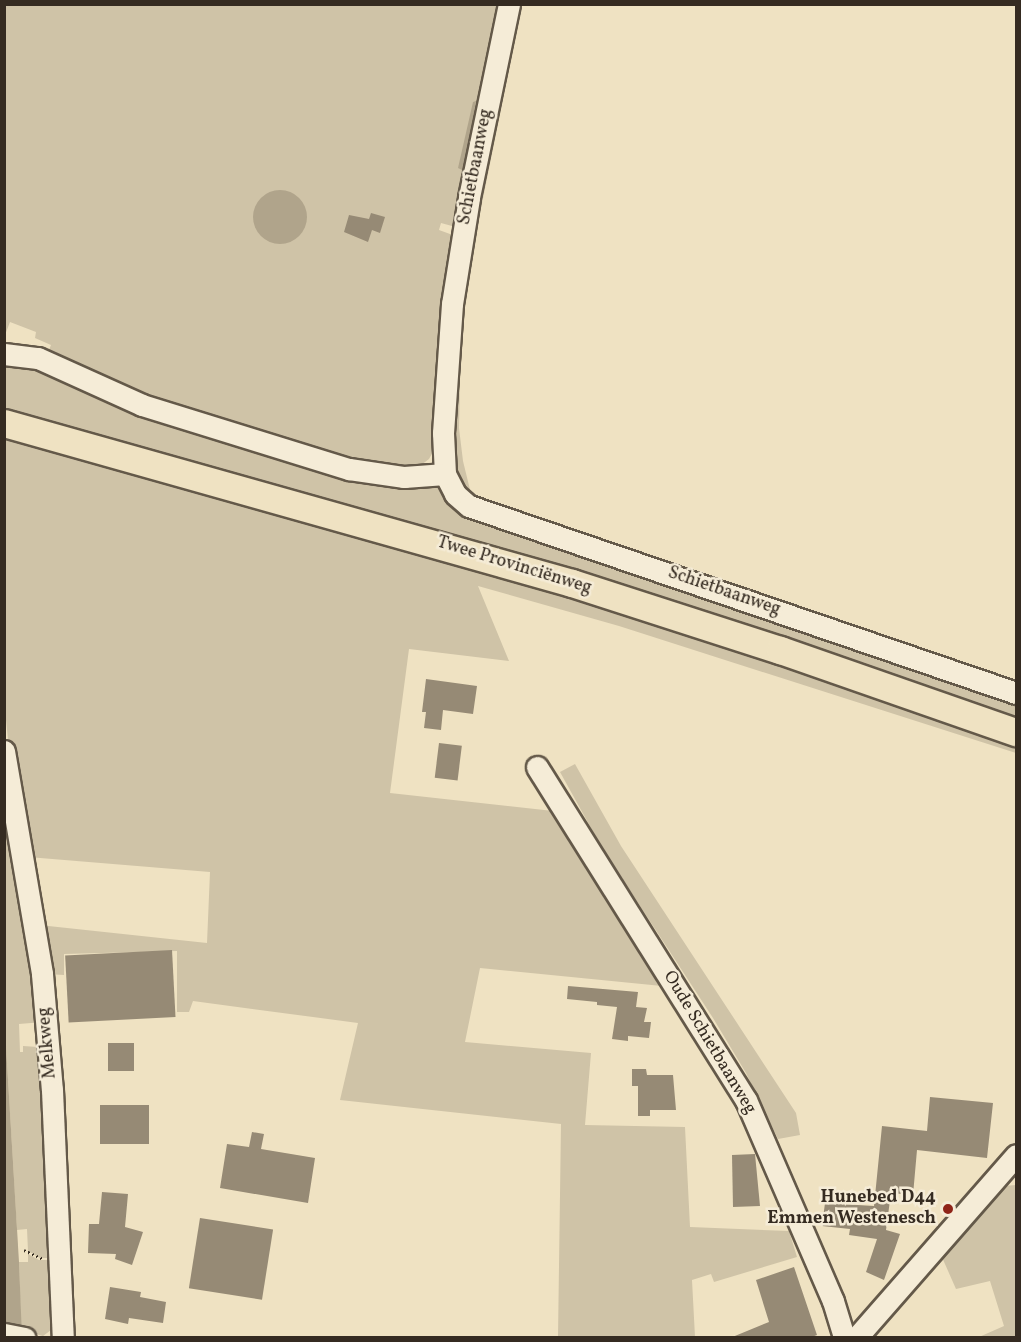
<!DOCTYPE html>
<html>
<head>
<meta charset="utf-8">
<style>
  body { margin:0 }
  #map { position:relative; width:1021px; height:1342px; overflow:hidden; background:#efe2c2; font-family:Vollkorn,serif }
  div>[style] { position:absolute }
  .green>* { inset:0; background:#cfc3a7 }
  .water>* { inset:0; background:#b0a48b }
  .round { border-radius:50% }
  .building>* { inset:0; background:#968a75; transform-origin:0 0 }
  .path>* { height:3px; margin-top:-1.5px; transform-origin:0; background:repeating-linear-gradient(90deg,#352b21 0 1.5px,transparent 0 4.5px) }
  .roads { filter:drop-shadow(2px 0 #645949) drop-shadow(-2px 0 #645949) drop-shadow(0 2px #645949) drop-shadow(0 -2px #645949) }
  .minor>* { height:21px; margin:-10.5px; padding:0 10.5px; transform-origin:10.5px; border-radius:10.5px; background:#f5ecd7 }
  .major>* { height:27px; margin:-13.5px; padding:0 13.5px; transform-origin:13.5px; border-radius:13.5px; background:#efe2c2 }
  .dots>* { width:16px; height:16px; translate:-50% -50%; box-sizing:border-box; border:3px solid #f5ecd7; border-radius:50% }
  span { translate:-50% -50%; white-space:nowrap; text-align:center; line-height:1.15; -webkit-text-stroke:5px #f5ecd7; paint-order:stroke }
  .street-label { font-size:18px; color:#352b21 }
  .poi-label { font-size:18px; color:#352b21; font-weight:700 }
  .right { translate:-100% -50%; text-align:right }
  .frame { position:absolute; inset:0; border:6px solid #352b21; pointer-events:none }
</style>
</head>
<body>
<div id="map">
  <div class="green">
    <div style="clip-path:polygon(5px 5px,506px 5px,462px 220px,452px 226px,441px 223px,439px 230px,450px 234px,458px 243px,434px 450px,429px 459px,417px 468px,396px 471px,197px 419px,47px 355px,51px 345px,35px 338px,36px 332px,10px 322px,5px 335px)"></div>
    <div style="clip-path:polygon(512px 5px,522px 5px,473px 248px,461px 333px,459px 428px,463px 461px,472px 498px,466px 495px,454px 472px,450px 360px)"></div>
    <div style="clip-path:polygon(18px 360px,434px 486px,1016px 698px,1016px 723px,447px 535px,5px 411px,5px 363px)"></div>
    <div style="clip-path:polygon(4px 437px,617px 606px,1016px 740px,1016px 753px,619px 626px,478px 586px,509px 661px,409px 649px,390px 793px,562px 812px,672px 987px,480px 968px,465px 1042px,591px 1053px,585px 1125px,685px 1127px,690px 1227px,789px 1231px,797px 1257px,714px 1282px,711px 1274px,692px 1280px,695px 1337px,558px 1337px,561px 1124px,340px 1100px,358px 1023px,193px 1001px,189px 1012px,177px 1012px,177px 951px,64px 954px,64px 975px,46px 974px,39px 925px,207px 943px,210px 872px,28px 857px,11px 770px,5px 710px)"></div>
    <div style="clip-path:polygon(575px 764px,621px 846px,796px 1113px,800px 1135px,778px 1139px,746px 1073px,713px 1018px,601px 846px,560px 772px)"></div>
    <div style="clip-path:polygon(4px 779px,43px 1022px,19px 1024px,20px 1052px,23px 1052px,23px 1046px,38px 1047px,46px 1050px,53px 1258px,40px 1258px,28px 1251px,27px 1229px,17px 1230px,4px 1013px)"></div>
    <div style="clip-path:polygon(1016px 1185px,1016px 1337px,979px 1337px,1004px 1326px,990px 1281px,956px 1289px,941px 1255px,1003px 1186px)"></div>
    <div style="clip-path:polygon(28px 1254px,39px 1260px,54px 1260px,55px 1327px,43px 1336px,21px 1330px,19px 1262px,28px 1262px)"></div>
  </div>
  <div class="water">
    <div style="clip-path:polygon(476px 101px,465px 164px,462px 170px,458px 168px,473px 102px)"></div>
    <div class="round" style="left:253px;top:190px;width:54px;height:54px"></div>
    <div style="clip-path:polygon(4px 1013px,19px 1262px,22px 1337px,5px 1337px)"></div>
  </div>
  <div class="building">
    <div style="clip-path:polygon(371px 213px,385px 217px,380px 233px,372px 230px,368px 242px,344px 232px,349px 215px,369px 219px)"></div>
    <div style="clip-path:polygon(426px 679px,477px 686px,473px 714px,443px 710px,441px 730px,424px 728px,426px 712px,422px 712px)"></div>
    <div style="left:439px;top:743px;width:23px;height:35px;rotate:7deg"></div>
    <div style="left:172px;top:950px;width:67px;height:107px;rotate:87deg"></div>
    <div style="clip-path:polygon(568px 986px,638px 992px,636px 1007px,647px 1008px,644px 1022px,651px 1022px,649px 1038px,628px 1036px,628px 1041px,612px 1039px,617px 1007px,597px 1005px,597px 1002px,567px 999px)"></div>
    <div style="left:108px;top:1043px;width:26px;height:28px"></div>
    <div style="clip-path:polygon(632px 1069px,646px 1069px,647px 1075px,673px 1075px,676px 1110px,650px 1110px,650px 1116px,638px 1116px,638px 1086px,632px 1086px)"></div>
    <div style="clip-path:polygon(930px 1097px,993px 1103px,987px 1158px,917px 1150px,913px 1195px,891px 1193px,886px 1230px,900px 1234px,884px 1280px,866px 1272px,877px 1239px,849px 1235px,850px 1229px,822px 1226px,825px 1203px,874px 1206px,882px 1126px,927px 1131px)"></div>
    <div style="left:100px;top:1105px;width:49px;height:39px"></div>
    <div style="clip-path:polygon(252px 1132px,264px 1134px,261px 1149px,315px 1158px,308px 1203px,220px 1188px,227px 1144px,249px 1147px)"></div>
    <div style="clip-path:polygon(755px 1154px,760px 1206px,733px 1207px,732px 1155px)"></div>
    <div style="clip-path:polygon(102px 1192px,128px 1194px,125px 1227px,143px 1232px,132px 1265px,115px 1259px,116px 1254px,88px 1253px,89px 1224px,99px 1224px)"></div>
    <div style="left:200px;top:1218px;width:74px;height:71px;rotate:9deg"></div>
    <div style="clip-path:polygon(794px 1267px,817px 1335px,809px 1338px,730px 1338px,769px 1322px,756px 1280px)"></div>
    <div style="clip-path:polygon(110px 1287px,141px 1292px,140px 1297px,166px 1302px,163px 1323px,129px 1318px,128px 1324px,105px 1319px)"></div>
  </div>
  <div class="path">
    <div style="left:24px;top:1250px;width:21px;rotate:25deg"></div>
  </div>
  <div class="roads">
    <div class="minor">
      <div style="left:509px;top:4px;width:198px;rotate:101.7deg"></div>
      <div style="left:469px;top:198px;width:107px;rotate:99.1deg"></div>
      <div style="left:452px;top:304px;width:129px;rotate:94deg"></div>
      <div style="left:443px;top:433px;width:41px;rotate:87.2deg"></div>
      <div style="left:445px;top:474px;width:22px;rotate:63deg"></div>
      <div style="left:455px;top:494px;width:18px;rotate:41deg"></div>
      <div style="left:469px;top:506px;width:578px;rotate:18.87deg"></div>
      <div style="left:4px;top:354px;width:34px;rotate:7deg"></div>
      <div style="left:38px;top:358px;width:114px;rotate:24.3deg"></div>
      <div style="left:142px;top:405px;width:217px;rotate:17.2deg"></div>
      <div style="left:349px;top:469px;width:56px;rotate:8.3deg"></div>
      <div style="left:404px;top:477px;width:41px;rotate:-4.2deg"></div>
      <div style="left:4px;top:751px;width:226px;rotate:80.3deg"></div>
      <div style="left:42px;top:974px;width:116px;rotate:85.1deg"></div>
      <div style="left:52px;top:1090px;width:248px;rotate:87.5deg"></div>
      <div style="left:537px;top:767px;width:393px;rotate:57.9deg"></div>
      <div style="left:746px;top:1100px;width:219px;rotate:66.6deg"></div>
      <div style="left:833px;top:1301px;width:39px;rotate:73deg"></div>
      <div style="left:4px;top:1334px;width:21px;rotate:11deg"></div>
      <div style="left:856px;top:1338px;width:243px;rotate:-48.8deg"></div>
    </div>
    <div class="major">
      <div style="left:4px;top:423px;width:590px;rotate:15.73deg"></div>
      <div style="left:572px;top:583px;width:219px;rotate:17.9deg"></div>
      <div style="left:780px;top:650px;width:250px;rotate:19.2deg"></div>
    </div>
  </div>
  <div class="dots">
    <div style="left:948px;top:1209px;background:#8f2418"></div>
  </div>
  <div class="street-label">
    <span style="left:476px;top:167px;rotate:-79deg">Schietbaanweg</span>
    <span style="left:514px;top:566px;rotate:17deg">Twee Provinciënweg</span>
    <span style="left:724px;top:592px;rotate:19deg">Schietbaanweg</span>
    <span style="left:48px;top:1043px;rotate:-95deg">Melkweg</span>
    <span style="left:709px;top:1043px;rotate:59deg">Oude Schietbaanweg</span>
  </div>
  <div class="poi-label">
    <span class="right" style="left:936px;top:1209px">Hunebed D44<br>Emmen Westenesch</span>
  </div>
  <div class="frame"></div>
</div>
</body>
</html>
